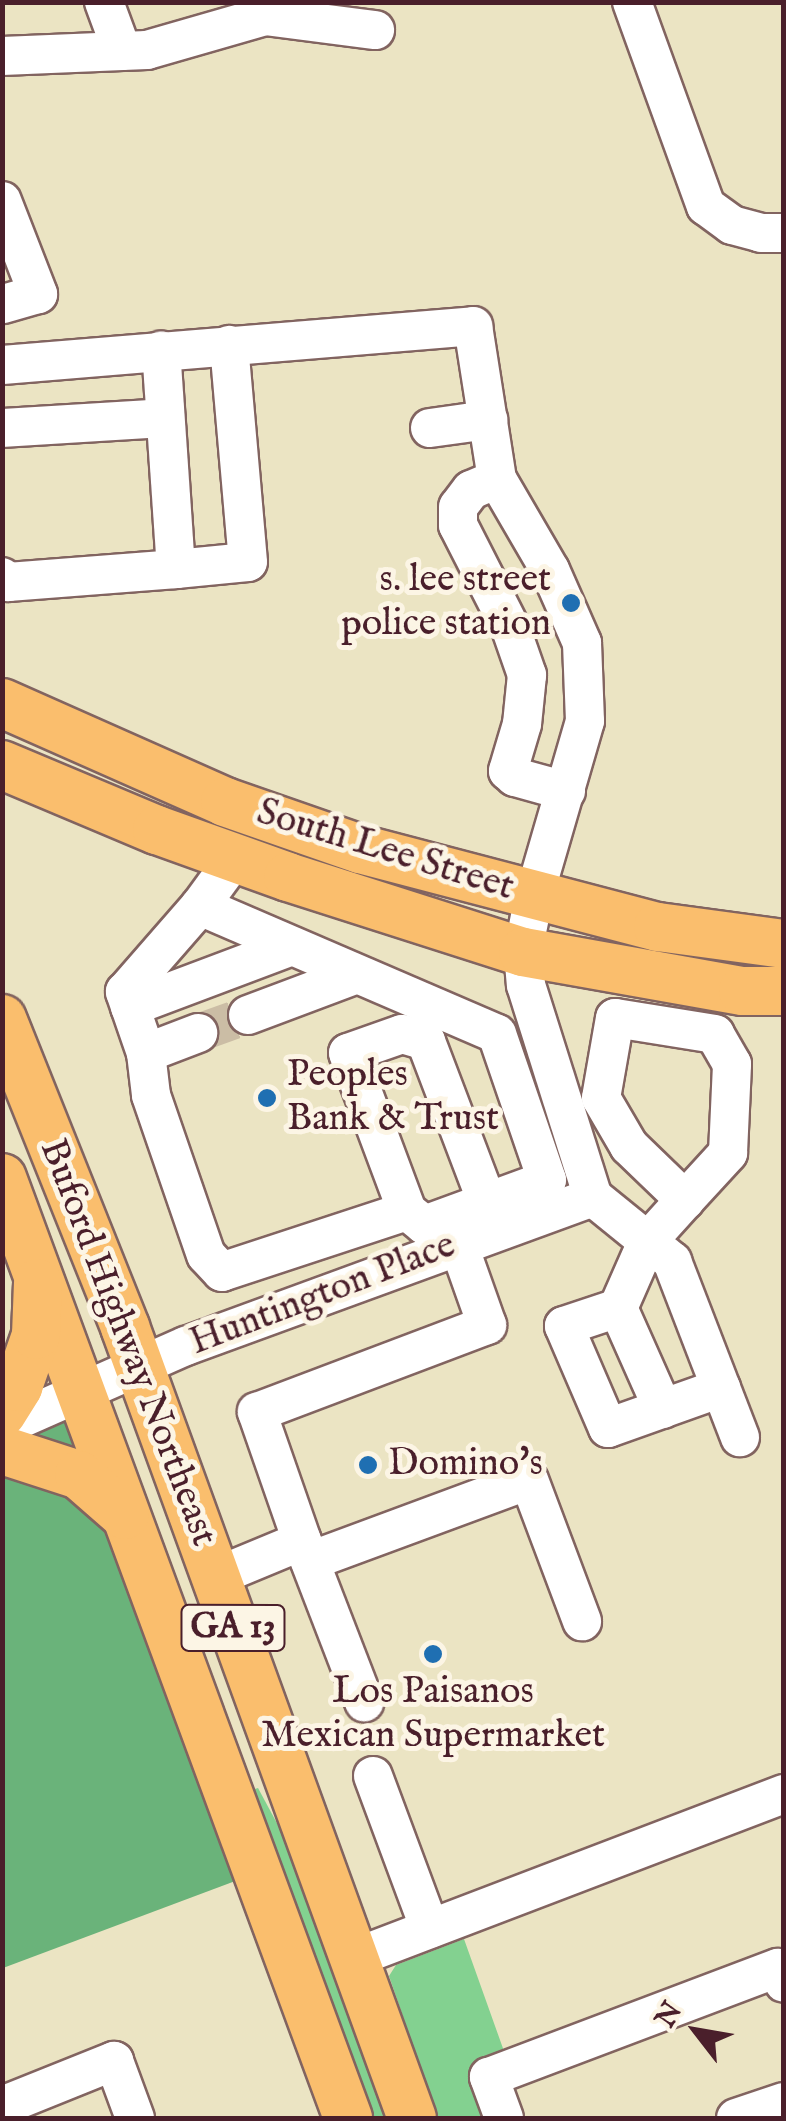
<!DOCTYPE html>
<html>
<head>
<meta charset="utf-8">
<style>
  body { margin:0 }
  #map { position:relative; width:786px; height:2121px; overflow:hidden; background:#ebe4c3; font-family:"IM FELL English",serif }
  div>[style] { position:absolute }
  .green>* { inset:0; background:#83d190 }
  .forest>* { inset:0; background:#6ab37a }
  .minor-tunnel>* { height:38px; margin-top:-19px; transform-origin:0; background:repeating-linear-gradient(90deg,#cbbda5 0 38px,transparent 0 57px) }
  .roads { filter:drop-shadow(2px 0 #826460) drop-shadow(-2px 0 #826460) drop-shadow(0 2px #826460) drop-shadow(0 -2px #826460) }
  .minor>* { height:38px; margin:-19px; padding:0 19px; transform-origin:19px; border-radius:19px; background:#fff }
  .major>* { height:48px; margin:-24px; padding:0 24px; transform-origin:24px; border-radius:24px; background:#fabe6d }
  .dots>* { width:28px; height:28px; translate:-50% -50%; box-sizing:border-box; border:5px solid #fcf5e5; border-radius:50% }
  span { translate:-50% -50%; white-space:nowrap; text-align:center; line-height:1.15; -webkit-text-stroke:10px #fcf5e5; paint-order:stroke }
  .shield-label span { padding:2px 8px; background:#fcf5e5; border:2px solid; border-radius:8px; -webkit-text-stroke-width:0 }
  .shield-label { font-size:35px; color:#4a1f2b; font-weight:700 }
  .poi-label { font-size:38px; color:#4a1f2b }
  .right { translate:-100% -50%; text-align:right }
  .left { translate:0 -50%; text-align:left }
  .street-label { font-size:38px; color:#4a1f2b }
  .frame { position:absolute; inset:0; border:5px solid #4a1f2b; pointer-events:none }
  .north { position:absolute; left:646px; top:1981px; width:100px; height:100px; -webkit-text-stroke:8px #fcf5e5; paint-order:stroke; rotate:301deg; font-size:28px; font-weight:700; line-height:40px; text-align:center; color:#4a1f2b }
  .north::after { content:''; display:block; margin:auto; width:35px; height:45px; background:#4a1f2b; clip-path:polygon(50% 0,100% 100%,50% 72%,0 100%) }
</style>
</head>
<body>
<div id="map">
  <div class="green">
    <div style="clip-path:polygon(258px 1788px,286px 1840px,386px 2118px,366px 2118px,248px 1791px)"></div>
    <div style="clip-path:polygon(464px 1939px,505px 2054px,472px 2082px,482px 2118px,438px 2118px,389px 1976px,396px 1965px)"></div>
  </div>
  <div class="forest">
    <div style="clip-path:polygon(3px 1370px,95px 1399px,262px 1871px,3px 1968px)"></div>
  </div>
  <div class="minor-tunnel">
    <div style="left:198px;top:1033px;width:53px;rotate:-19.8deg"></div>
  </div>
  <div class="roads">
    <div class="minor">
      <div style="left:104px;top:2px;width:52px;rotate:69.8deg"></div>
      <div style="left:632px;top:2px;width:217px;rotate:70.1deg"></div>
      <div style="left:706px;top:206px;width:32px;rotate:36deg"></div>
      <div style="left:732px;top:225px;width:30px;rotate:15deg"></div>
      <div style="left:761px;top:233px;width:23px"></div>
      <div style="left:2px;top:56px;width:145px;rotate:-2.4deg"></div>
      <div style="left:147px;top:50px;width:123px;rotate:-16.1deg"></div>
      <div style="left:265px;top:16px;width:111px;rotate:7.3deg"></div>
      <div style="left:2px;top:201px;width:100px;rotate:68.8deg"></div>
      <div style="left:38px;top:294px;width:37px;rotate:164deg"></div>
      <div style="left:2px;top:365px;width:473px;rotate:-4.7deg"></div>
      <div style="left:473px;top:326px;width:155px;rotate:81.1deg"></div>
      <div style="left:497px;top:479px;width:105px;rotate:59.8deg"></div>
      <div style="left:550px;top:570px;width:80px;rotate:66.3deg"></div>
      <div style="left:582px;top:643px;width:78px;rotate:87.8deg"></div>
      <div style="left:585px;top:721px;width:182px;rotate:106.2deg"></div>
      <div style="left:534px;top:896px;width:57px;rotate:101.1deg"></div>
      <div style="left:523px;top:952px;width:33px;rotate:85deg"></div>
      <div style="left:526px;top:985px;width:222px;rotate:72.5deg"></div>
      <div style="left:593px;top:1197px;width:102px;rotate:39deg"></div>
      <div style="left:672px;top:1261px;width:189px;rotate:68.9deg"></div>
      <div style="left:2px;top:428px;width:163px;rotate:-3.5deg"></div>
      <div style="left:430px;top:428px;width:59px;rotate:-7.9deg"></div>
      <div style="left:497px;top:479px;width:28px;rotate:157deg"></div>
      <div style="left:471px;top:490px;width:21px;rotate:127deg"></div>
      <div style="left:458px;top:507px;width:18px;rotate:90deg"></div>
      <div style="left:458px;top:525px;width:117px;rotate:63deg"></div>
      <div style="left:511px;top:629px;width:49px;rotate:70.8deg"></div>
      <div style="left:527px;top:675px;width:49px;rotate:95.8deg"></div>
      <div style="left:522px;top:724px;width:49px;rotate:106.6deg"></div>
      <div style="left:508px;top:771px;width:9px;rotate:41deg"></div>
      <div style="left:515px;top:777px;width:53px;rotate:15.4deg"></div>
      <div style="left:176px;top:569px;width:72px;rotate:-5.6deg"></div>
      <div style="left:248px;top:562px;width:218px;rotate:-95deg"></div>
      <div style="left:2px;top:577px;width:8px;rotate:40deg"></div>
      <div style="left:8px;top:582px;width:169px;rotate:-4.4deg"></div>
      <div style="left:176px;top:569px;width:219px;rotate:-93.9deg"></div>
      <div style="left:200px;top:906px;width:323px;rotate:23.3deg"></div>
      <div style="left:497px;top:1034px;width:154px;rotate:71.1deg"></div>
      <div style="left:547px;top:1180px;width:64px;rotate:159.9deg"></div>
      <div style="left:487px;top:1202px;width:172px;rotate:-110.8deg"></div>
      <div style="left:426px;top:1041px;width:25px;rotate:-164deg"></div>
      <div style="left:402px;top:1034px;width:57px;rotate:160.6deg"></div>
      <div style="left:348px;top:1053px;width:169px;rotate:69.5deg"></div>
      <div style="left:407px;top:1211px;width:195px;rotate:161.8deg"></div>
      <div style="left:222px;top:1272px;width:23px;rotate:-133deg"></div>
      <div style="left:206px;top:1255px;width:169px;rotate:-109deg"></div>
      <div style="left:151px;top:1095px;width:42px;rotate:-96.8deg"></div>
      <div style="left:146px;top:1053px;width:65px;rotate:-109deg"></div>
      <div style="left:125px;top:992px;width:114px;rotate:-48.9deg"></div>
      <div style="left:200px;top:906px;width:59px;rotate:-53.9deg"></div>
      <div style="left:130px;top:1007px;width:171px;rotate:-20.6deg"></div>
      <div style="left:248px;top:1015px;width:111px;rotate:-20.6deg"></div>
      <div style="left:146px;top:1053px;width:56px;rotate:-21deg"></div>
      <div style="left:407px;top:1211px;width:22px;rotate:39deg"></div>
      <div style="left:424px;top:1225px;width:67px;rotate:-20.1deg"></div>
      <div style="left:618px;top:1308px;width:72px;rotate:-66.3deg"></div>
      <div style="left:647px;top:1242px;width:57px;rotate:-47.9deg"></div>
      <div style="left:685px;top:1200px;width:64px;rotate:-47.5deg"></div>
      <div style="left:728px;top:1153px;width:89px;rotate:-87.4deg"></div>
      <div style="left:732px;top:1064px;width:34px;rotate:-120deg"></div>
      <div style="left:715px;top:1034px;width:101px;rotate:-170.9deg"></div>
      <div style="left:615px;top:1018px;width:81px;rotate:99.9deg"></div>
      <div style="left:601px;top:1098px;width:56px;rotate:59.7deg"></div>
      <div style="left:629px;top:1146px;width:78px;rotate:44deg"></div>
      <div style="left:663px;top:1409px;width:111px;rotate:-114deg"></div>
      <div style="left:618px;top:1308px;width:57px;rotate:161.6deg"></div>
      <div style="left:564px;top:1326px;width:111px;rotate:66.7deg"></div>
      <div style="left:608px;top:1428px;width:120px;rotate:-19.5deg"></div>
      <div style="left:2px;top:1427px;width:201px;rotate:-23.8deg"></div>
      <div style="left:186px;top:1346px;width:433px;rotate:-20.1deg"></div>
      <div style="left:302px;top:1541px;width:173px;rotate:68.9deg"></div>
      <div style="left:310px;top:1561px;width:233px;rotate:-20.3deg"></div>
      <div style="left:529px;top:1480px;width:151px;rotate:69.4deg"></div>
      <div style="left:215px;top:1577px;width:94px;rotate:-22.5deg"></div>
      <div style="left:302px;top:1541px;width:137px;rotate:-109.2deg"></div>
      <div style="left:257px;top:1412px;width:246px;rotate:-20.7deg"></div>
      <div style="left:487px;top:1325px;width:87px;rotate:-109.5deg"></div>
      <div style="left:373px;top:1776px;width:163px;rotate:69.6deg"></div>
      <div style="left:354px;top:1958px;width:460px;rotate:-20.9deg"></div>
      <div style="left:2px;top:2106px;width:121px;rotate:-21.9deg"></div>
      <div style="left:114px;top:2061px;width:61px;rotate:69.8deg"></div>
      <div style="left:504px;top:2118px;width:44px;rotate:-110.1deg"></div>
      <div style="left:489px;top:2077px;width:309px;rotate:-20.7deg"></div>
      <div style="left:778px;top:1968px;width:16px;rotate:68deg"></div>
      <div style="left:736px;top:2118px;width:51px;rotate:-18.4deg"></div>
    </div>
    <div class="major">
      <div style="left:2px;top:703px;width:244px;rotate:23.9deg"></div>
      <div style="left:225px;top:802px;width:143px;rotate:19.2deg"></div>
      <div style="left:360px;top:849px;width:308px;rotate:14.7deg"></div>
      <div style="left:658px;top:927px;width:127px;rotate:7.7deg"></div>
      <div style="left:2px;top:765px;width:168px;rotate:22.8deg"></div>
      <div style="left:157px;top:830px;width:139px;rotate:19.7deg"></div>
      <div style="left:288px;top:877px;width:247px;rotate:17.7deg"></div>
      <div style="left:523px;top:952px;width:223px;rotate:10.1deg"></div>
      <div style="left:743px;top:991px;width:41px"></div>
      <div style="left:2px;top:1019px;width:332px;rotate:68.2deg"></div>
      <div style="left:125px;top:1327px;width:841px;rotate:70.06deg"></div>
      <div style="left:2px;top:1178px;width:1002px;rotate:69.79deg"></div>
      <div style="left:2px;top:1413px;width:31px;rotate:-58deg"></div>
      <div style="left:18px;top:1387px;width:55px;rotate:-70.9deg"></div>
      <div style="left:36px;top:1335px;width:52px;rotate:-87.8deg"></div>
      <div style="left:2px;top:1450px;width:81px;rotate:18deg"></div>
      <div style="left:79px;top:1475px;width:61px;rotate:41deg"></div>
    </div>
  </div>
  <div class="dots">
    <div style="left:571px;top:603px;background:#1f6fb2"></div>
    <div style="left:267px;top:1098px;background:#1f6fb2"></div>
    <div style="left:368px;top:1465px;background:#1f6fb2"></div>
    <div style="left:433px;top:1654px;background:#1f6fb2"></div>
  </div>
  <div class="shield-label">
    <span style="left:233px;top:1628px">GA 13</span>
  </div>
  <div class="poi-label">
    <span class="right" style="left:551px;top:603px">s. lee street<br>police station</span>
    <span class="left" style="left:287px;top:1098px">Peoples<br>Bank &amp; Trust</span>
    <span class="left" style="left:388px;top:1465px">Domino's</span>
    <span style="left:433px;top:1715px">Los Paisanos<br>Mexican Supermarket</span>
  </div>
  <div class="street-label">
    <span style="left:385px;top:851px;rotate:17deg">South Lee Street</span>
    <span style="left:323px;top:1295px;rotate:-21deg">Huntington Place</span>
    <span style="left:127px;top:1343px;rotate:69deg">Buford Highway Northeast</span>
  </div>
  <div class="frame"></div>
  <div class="north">N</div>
</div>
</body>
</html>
